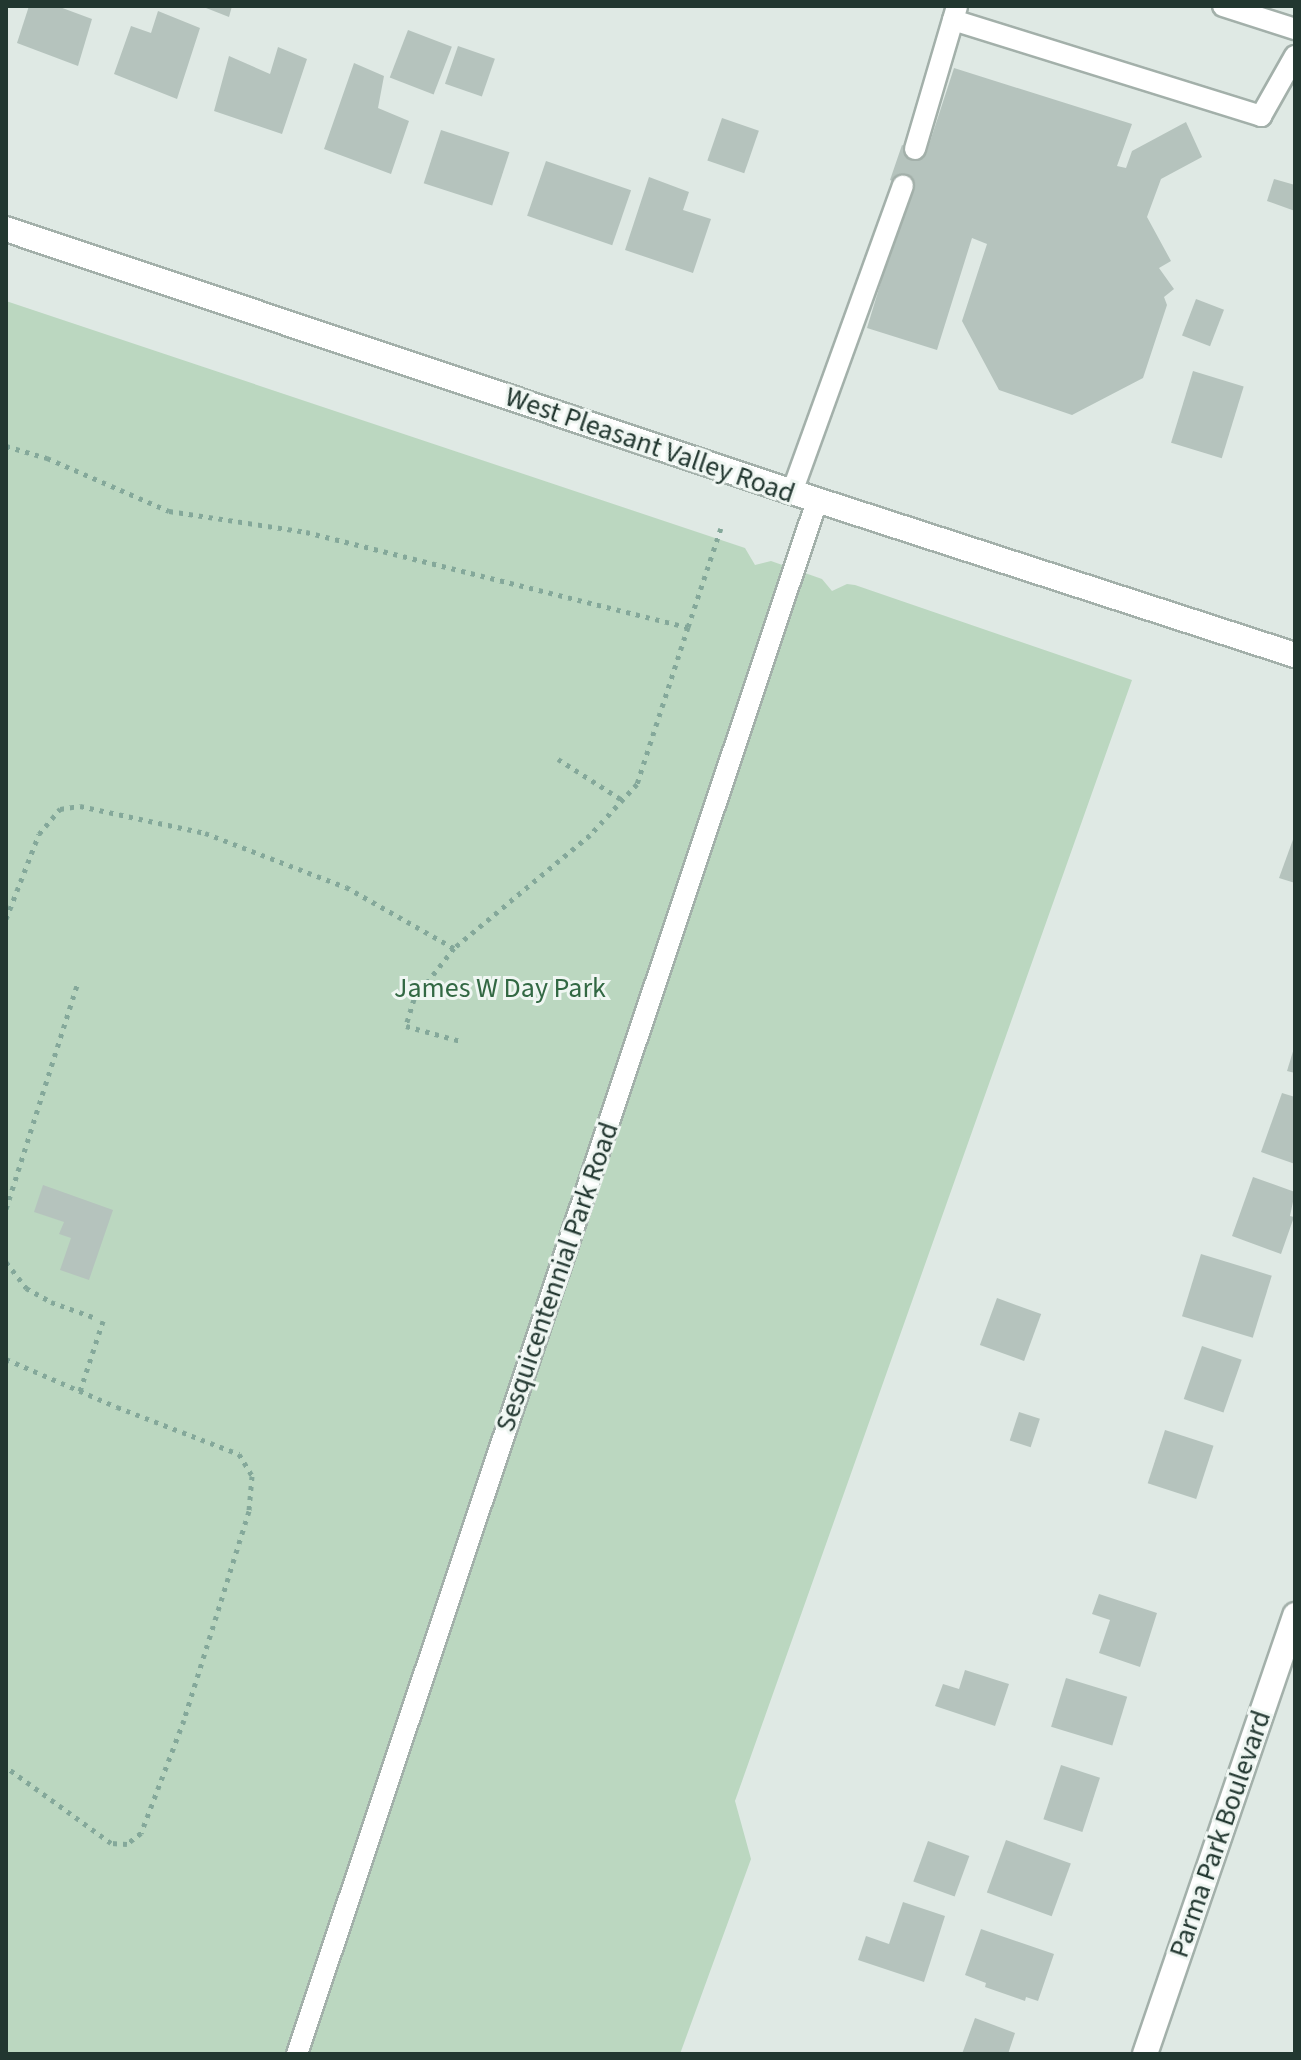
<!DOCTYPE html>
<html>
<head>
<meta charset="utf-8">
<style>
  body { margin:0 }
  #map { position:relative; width:1301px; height:2060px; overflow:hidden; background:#dfe9e4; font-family:"Source Sans 3",sans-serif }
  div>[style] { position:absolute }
  .green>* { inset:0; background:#bbd7c0 }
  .building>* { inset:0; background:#b5c3bd; transform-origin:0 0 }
  .path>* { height:5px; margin-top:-2.5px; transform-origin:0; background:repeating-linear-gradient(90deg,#84a89a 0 4px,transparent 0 10px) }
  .roads { filter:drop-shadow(2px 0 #a3b0aa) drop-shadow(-2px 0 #a3b0aa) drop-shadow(0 2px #a3b0aa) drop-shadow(0 -2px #a3b0aa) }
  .service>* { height:20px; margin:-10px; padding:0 10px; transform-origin:10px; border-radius:10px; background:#fff }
  .minor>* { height:24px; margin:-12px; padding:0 12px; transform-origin:12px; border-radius:12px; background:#fff }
  .secondary>* { height:24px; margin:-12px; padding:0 12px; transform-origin:12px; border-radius:12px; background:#fff }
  span { translate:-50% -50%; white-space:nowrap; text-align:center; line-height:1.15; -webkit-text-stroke:6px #eff6f2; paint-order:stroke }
  .street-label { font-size:28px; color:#223730 }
  .park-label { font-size:28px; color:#326843 }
  .frame { position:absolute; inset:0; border:8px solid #223730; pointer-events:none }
</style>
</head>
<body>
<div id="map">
  <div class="green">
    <div style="clip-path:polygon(6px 301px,745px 548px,755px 565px,771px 561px,822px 579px,832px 591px,847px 584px,855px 585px,1132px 680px,735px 1801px,751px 1859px,680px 2054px,6px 2054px)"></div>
  </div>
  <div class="building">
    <div style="clip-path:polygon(29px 6px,57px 6px,92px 19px,78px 66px,17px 43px)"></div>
    <div style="clip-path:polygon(201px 6px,232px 6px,229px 17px)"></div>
    <div style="clip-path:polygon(158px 11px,200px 28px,177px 99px,114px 74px,131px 26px,151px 33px)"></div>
    <div style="left:408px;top:30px;width:47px;height:51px;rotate:21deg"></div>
    <div style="left:458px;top:46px;width:39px;height:40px;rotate:19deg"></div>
    <div style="clip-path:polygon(278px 47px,307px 59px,282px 134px,214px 111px,229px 56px,270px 74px)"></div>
    <div style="clip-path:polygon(354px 63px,384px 76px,378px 108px,409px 121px,391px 174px,324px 149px)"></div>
    <div style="clip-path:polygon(954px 68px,1132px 124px,1117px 166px,1126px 168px,1132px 151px,1186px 122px,1202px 157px,1161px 179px,1147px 217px,1171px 261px,1159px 268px,1174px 289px,1164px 297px,1167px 305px,1143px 378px,1072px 415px,999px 390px,962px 321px,987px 244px,972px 238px,937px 350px,867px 328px,908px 193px,914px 190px,890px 180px,902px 145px,926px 154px)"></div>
    <div style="left:722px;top:118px;width:39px;height:45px;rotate:19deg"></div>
    <div style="left:441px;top:130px;width:72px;height:56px;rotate:18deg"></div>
    <div style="left:546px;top:161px;width:90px;height:58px;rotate:19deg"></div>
    <div style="clip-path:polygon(649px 177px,689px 192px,683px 210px,711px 219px,693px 273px,625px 250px)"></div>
    <div style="clip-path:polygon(1274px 179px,1295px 185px,1295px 211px,1267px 201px)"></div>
    <div style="left:1196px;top:299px;width:30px;height:39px;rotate:21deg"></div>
    <div style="left:1193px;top:371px;width:53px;height:75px;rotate:17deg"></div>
    <div style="clip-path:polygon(1295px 834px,1295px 883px,1279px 878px)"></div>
    <div style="clip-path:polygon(1294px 1048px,1295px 1048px,1295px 1073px,1287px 1071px)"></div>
    <div style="clip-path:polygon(1282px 1093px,1295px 1097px,1295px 1164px,1261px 1152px)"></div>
    <div style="clip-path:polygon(1253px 1177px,1295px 1192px,1290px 1216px,1294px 1217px,1281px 1254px,1232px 1236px)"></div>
    <div style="clip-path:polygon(43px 1185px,113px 1210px,89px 1280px,60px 1270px,71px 1238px,59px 1234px,64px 1222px,34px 1212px)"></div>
    <div style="left:1201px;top:1254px;width:74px;height:65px;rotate:17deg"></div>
    <div style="left:997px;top:1298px;width:47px;height:50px;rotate:20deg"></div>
    <div style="left:1202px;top:1346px;width:42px;height:56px;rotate:19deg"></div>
    <div style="left:1019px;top:1412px;width:22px;height:30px;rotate:18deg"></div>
    <div style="left:1165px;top:1430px;width:51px;height:56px;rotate:18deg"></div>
    <div style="clip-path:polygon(1099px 1594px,1157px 1613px,1140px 1667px,1099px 1653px,1110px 1620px,1092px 1614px)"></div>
    <div style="clip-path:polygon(965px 1670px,1009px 1684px,995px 1726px,935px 1706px,943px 1684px,959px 1689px)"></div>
    <div style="left:1066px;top:1678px;width:64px;height:51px;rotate:17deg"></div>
    <div style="left:1061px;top:1765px;width:41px;height:57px;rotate:18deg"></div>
    <div style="left:1006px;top:1840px;width:69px;height:56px;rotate:20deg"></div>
    <div style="left:928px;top:1841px;width:44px;height:43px;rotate:20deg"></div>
    <div style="clip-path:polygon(903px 1902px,945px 1916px,924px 1982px,858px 1960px,866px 1936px,889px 1944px)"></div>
    <div style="clip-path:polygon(981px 1929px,1054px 1954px,1038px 2001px,1026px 1997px,1025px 2001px,985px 1987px,986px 1983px,965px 1975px)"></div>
    <div style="clip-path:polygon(975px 2018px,1015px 2033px,1008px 2054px,962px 2054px)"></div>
  </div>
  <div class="path">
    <div style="left:6px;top:446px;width:43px;rotate:16.3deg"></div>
    <div style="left:47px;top:458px;width:133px;rotate:23.5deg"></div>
    <div style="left:169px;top:511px;width:139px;rotate:8.7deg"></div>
    <div style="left:306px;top:532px;width:394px;rotate:14deg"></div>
    <div style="left:688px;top:627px;width:165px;rotate:108deg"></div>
    <div style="left:637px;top:784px;width:69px;rotate:132.7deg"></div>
    <div style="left:590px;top:835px;width:177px;rotate:140.3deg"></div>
    <div style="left:454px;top:948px;width:65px;rotate:128.1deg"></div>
    <div style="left:414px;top:999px;width:28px;rotate:107deg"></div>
    <div style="left:406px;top:1026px;width:56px;rotate:15.5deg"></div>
    <div style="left:688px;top:627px;width:104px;rotate:-71.6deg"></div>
    <div style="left:558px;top:759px;width:76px;rotate:32.6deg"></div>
    <div style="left:6px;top:919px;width:91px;rotate:-68.8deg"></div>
    <div style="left:39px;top:834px;width:33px;rotate:-50deg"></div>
    <div style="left:60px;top:809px;width:20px;rotate:-9deg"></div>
    <div style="left:80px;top:806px;width:128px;rotate:12.2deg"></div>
    <div style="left:205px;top:833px;width:151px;rotate:21deg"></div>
    <div style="left:346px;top:887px;width:124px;rotate:29.5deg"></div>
    <div style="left:6px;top:1209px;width:238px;rotate:-72.4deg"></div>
    <div style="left:6px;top:1262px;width:33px;rotate:52deg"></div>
    <div style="left:26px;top:1288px;width:29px;rotate:29deg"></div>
    <div style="left:51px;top:1302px;width:45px;rotate:19.7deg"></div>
    <div style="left:6px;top:1359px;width:121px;rotate:23.4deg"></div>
    <div style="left:117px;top:1407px;width:131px;rotate:21.1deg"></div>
    <div style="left:239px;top:1454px;width:26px;rotate:59deg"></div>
    <div style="left:252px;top:1476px;width:35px;rotate:95deg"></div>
    <div style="left:249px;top:1511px;width:219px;rotate:107.3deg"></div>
    <div style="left:184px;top:1720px;width:121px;rotate:110.8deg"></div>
    <div style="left:141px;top:1833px;width:18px;rotate:142deg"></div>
    <div style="left:127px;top:1844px;width:16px;rotate:-176deg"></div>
    <div style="left:111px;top:1843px;width:130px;rotate:-144.1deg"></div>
    <div style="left:80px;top:1391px;width:74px;rotate:-71.8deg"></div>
  </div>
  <div class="roads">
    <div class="service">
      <div style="left:1223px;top:6px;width:76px;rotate:17.7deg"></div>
      <div style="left:953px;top:20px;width:323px;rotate:17.3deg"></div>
      <div style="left:1261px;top:116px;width:69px;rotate:-60.5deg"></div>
      <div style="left:915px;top:149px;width:149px;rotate:-73.6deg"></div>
      <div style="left:792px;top:492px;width:326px;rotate:-70.1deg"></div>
      <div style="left:297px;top:2054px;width:1638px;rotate:-71.49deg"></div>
    </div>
    <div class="minor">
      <div style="left:1145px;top:2054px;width:464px;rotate:-71.1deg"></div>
    </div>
    <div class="secondary">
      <div style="left:6px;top:229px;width:829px;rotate:18.5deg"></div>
      <div style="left:792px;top:492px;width:529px;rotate:17.96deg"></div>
    </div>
  </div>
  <div class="street-label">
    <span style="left:650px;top:445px;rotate:19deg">West Pleasant Valley Road</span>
    <span style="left:557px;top:1277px;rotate:-71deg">Sesquicentennial Park Road</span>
    <span style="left:1220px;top:1834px;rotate:-71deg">Parma Park Boulevard</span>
  </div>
  <div class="park-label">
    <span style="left:500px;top:988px">James W Day Park</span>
  </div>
  <div class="frame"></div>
</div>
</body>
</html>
